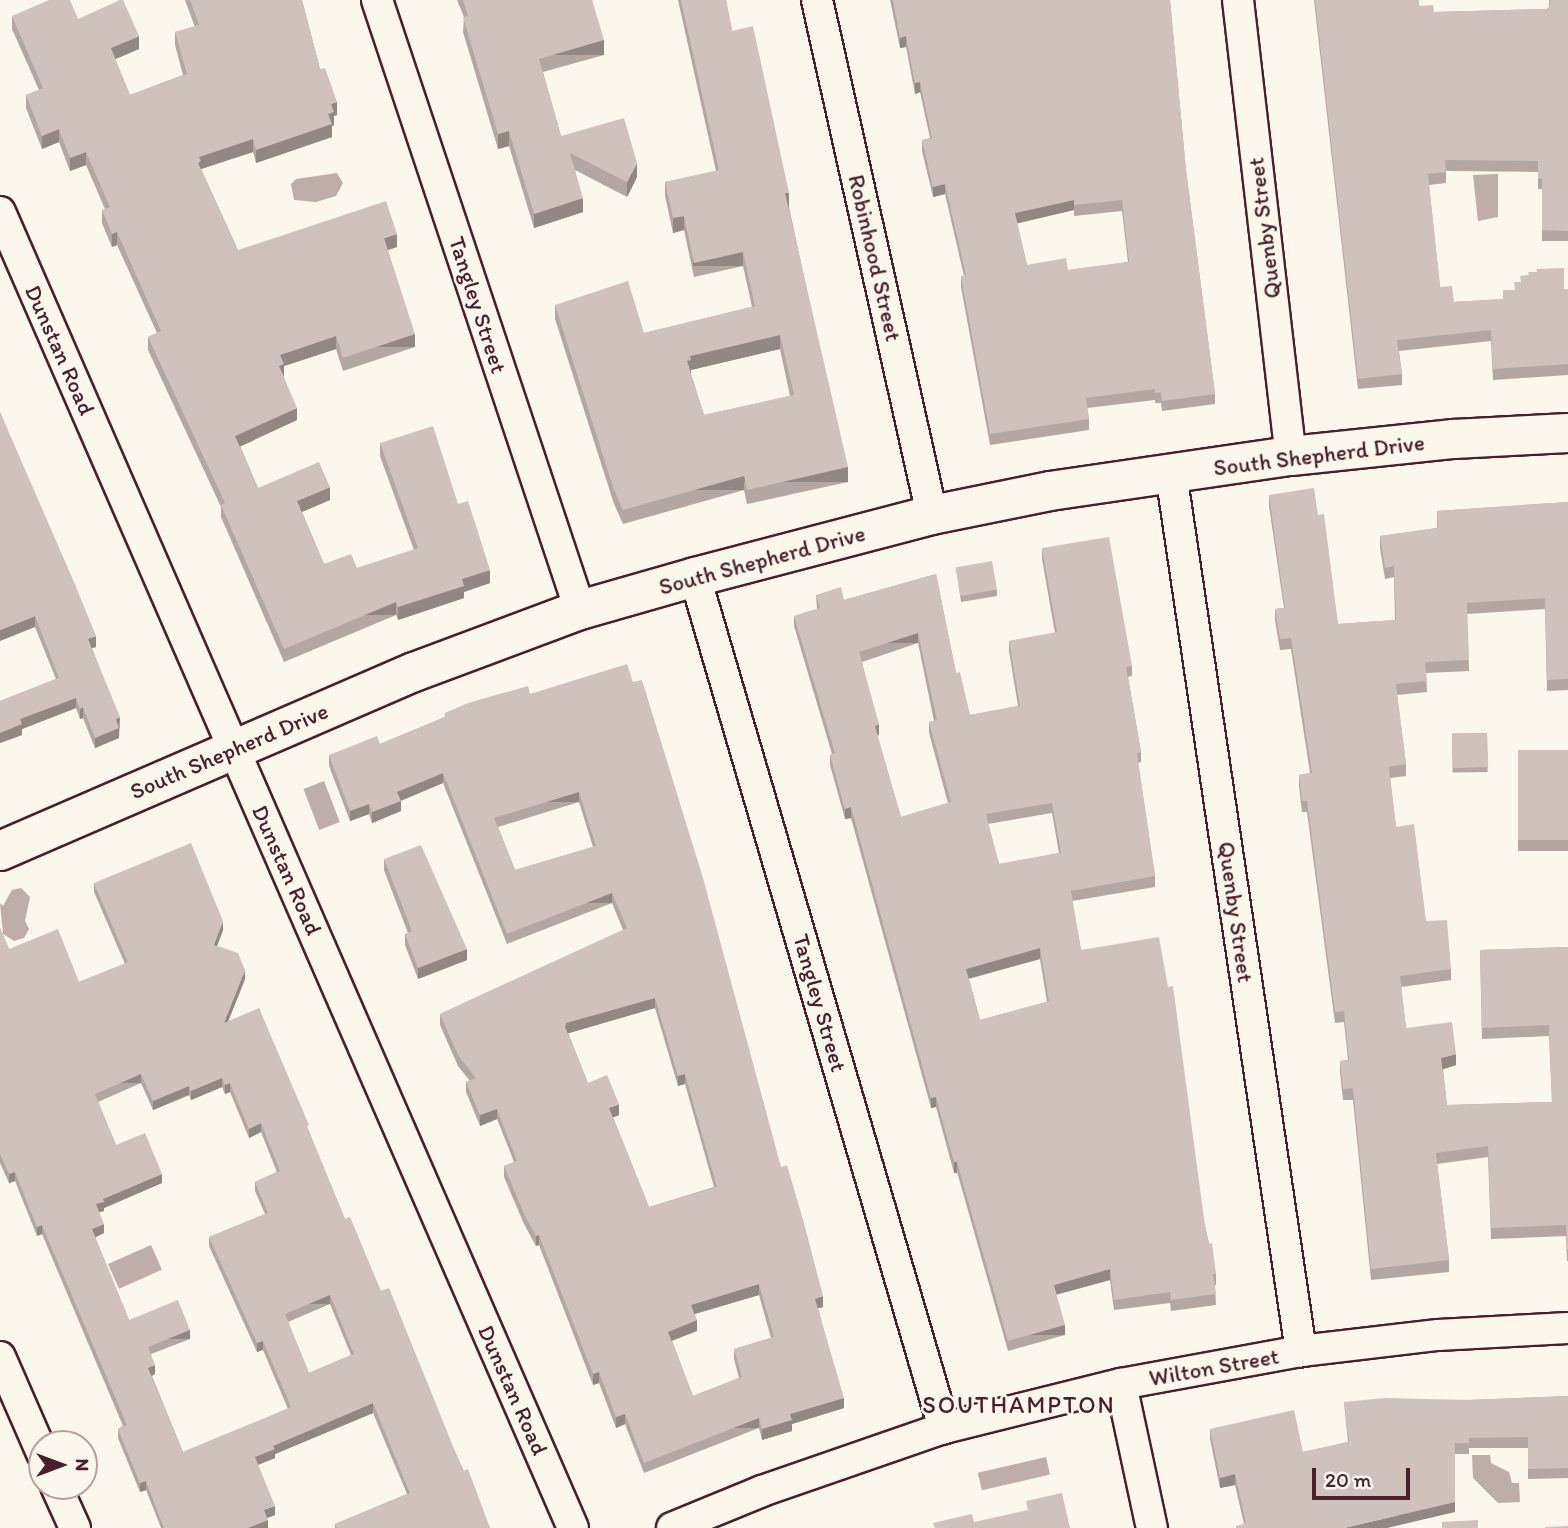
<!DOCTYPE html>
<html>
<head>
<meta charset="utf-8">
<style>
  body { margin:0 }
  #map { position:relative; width:1568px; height:1528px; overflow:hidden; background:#fbf7ec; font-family:Itim,sans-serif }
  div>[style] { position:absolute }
  .water>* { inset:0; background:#bfadaa; transform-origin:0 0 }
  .roads { filter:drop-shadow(2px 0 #4a1f2b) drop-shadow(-2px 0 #4a1f2b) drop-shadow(0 2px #4a1f2b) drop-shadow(0 -2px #4a1f2b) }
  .street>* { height:30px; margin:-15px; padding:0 15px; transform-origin:15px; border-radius:15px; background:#fbf7ec }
  .secondary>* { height:38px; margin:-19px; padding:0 19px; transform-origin:19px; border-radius:19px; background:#fbf7ec }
  .wall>* { inset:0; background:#b2a7a2; transform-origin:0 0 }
  .shaded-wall>* { inset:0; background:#918884; transform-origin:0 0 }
  .building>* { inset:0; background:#cfc2bc; transform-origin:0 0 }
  span { translate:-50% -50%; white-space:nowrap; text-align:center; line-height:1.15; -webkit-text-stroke:5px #fbf7ec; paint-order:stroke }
  .street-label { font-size:23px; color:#4a1f2b }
  .neighbourhood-label { font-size:24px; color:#4a1f2b; letter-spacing:2px }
  .north { position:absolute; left:28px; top:1430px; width:70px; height:70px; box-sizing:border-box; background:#fbf7ec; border:2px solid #b4a19f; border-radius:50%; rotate:90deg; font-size:19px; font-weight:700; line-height:28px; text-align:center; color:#4a1f2b }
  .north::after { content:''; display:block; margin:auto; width:24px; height:32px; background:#4a1f2b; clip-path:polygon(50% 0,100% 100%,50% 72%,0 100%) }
  .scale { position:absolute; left:1312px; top:1468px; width:98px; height:32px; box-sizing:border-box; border:4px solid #4a1f2b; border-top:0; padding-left:9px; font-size:21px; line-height:24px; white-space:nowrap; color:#4a1f2b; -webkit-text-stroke:5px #fbf7ec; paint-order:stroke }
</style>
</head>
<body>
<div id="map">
  <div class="water">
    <div style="clip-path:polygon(337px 173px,343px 183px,336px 196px,316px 202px,294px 200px,291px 184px,296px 179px)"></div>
    <div style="clip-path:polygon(1498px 174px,1498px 217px,1478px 221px,1473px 175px)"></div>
    <div style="left:324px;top:781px;width:44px;height:22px;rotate:69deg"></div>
    <div style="clip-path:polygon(21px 888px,30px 897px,25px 921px,29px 929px,24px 938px,14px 941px,3px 934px,0 903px,3px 906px,12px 890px)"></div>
    <div style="left:151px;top:1245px;width:27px;height:47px;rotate:66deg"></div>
    <div style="clip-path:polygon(1472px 1455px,1490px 1455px,1491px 1463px,1509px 1472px,1512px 1483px,1519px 1483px,1520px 1502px,1498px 1503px,1473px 1478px)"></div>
    <div style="left:1046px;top:1457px;width:18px;height:70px;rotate:77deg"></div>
  </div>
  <div class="roads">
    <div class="street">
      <div style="left:377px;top:0;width:643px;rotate:71.59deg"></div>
      <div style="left:817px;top:0;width:528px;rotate:77.41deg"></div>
      <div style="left:1238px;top:0;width:459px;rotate:83.4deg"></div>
      <div style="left:0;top:212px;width:1435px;rotate:66.47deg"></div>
      <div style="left:1171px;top:473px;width:888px;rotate:81.58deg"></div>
      <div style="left:695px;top:577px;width:887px;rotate:73.69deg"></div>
      <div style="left:0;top:1357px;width:105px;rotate:66.4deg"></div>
      <div style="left:1121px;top:1384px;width:147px;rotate:77.9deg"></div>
      <div style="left:56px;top:1486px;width:46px;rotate:65.7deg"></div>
      <div style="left:672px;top:1528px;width:97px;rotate:-22.3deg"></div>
      <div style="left:762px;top:1491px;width:193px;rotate:-19.1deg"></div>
      <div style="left:944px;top:1428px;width:182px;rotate:-14deg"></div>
      <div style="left:1121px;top:1384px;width:183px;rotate:-10.4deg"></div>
      <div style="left:1301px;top:1351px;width:138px;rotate:-6.7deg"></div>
      <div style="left:1438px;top:1335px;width:130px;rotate:-3.1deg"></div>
    </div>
    <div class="secondary">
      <div style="left:0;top:851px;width:451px;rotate:-23.4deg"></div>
      <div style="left:414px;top:672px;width:177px;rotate:-20.5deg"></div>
      <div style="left:580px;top:610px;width:120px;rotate:-16deg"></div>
      <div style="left:695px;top:577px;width:245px;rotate:-14.7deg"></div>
      <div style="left:932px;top:515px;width:120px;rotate:-11.5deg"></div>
      <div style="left:1050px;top:491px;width:244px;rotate:-8.3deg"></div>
      <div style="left:1291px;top:456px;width:164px;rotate:-6deg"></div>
      <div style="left:1454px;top:439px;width:114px;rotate:-3deg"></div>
    </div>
  </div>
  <div class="wall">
    <div style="clip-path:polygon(185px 0,302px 0,320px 69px,337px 115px,334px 116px,334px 125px,332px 126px,332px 137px,256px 163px,253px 152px,201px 169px,238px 250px,397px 247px,388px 250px,415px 347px,343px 371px,336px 349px,284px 366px,284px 377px,297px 420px,240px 446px,258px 488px,330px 500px,302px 512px,324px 564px,357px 568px,414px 550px,380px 456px,380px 443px,458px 504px,490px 583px,464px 592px,464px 598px,398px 620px,396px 615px,284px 662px,221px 517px,221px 507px,148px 350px,148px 337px,157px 333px,117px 245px,112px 247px,102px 223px,102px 210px,105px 209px,86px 165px,70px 171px,59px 142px,42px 149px,26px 108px,26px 95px,39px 90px,12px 29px,12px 16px,78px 19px,139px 49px,115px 59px,130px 95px,183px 75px,175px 45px,175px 32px,195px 27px)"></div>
    <div style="clip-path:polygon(457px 0,592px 0,604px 55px,543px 72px,561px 136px,637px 177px,627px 197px,575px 170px,583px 212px,534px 228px,509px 146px,498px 149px,463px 32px,464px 17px)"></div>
    <div style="clip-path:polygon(evenodd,678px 0,726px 0,732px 31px,789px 207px,848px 482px,747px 504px,744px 490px,623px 524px,614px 504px,555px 319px,555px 305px,644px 333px,752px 307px,743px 266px,694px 277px,684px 230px,673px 233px,665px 196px,665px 182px,716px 171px,678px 0,780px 349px,790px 396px,704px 415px,691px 374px,691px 370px,780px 349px)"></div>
    <div style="clip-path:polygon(evenodd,890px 0,1170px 0,1186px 170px,1215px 394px,1215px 404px,1162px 411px,1161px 403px,1155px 403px,1155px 400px,1087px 408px,1089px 419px,1089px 430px,990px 445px,961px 287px,961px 276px,964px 276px,945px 194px,933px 197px,922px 151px,922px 140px,930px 138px,920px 92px,915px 94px,906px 47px,900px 48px,890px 0,1074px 210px,1074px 216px,1122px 211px,1128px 262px,1068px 270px,1027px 265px,1017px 223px,1074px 210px)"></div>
    <div style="clip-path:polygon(1314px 0,1419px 0,1419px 6px,1434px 12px,1547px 9px,1549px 7px,1549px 0,1568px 0,1568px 241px,1542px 241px,1542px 189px,1538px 189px,1538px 172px,1446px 171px,1446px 183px,1429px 185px,1440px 287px,1454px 302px,1503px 299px,1568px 289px,1568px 375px,1493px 380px,1491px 341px,1399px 351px,1402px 374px,1402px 385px,1358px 389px)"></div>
    <div style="clip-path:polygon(0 412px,96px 647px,92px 648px,120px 728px,119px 728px,119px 738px,95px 748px,83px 718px,80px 719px,76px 708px,22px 729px,22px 735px,0 743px,0 701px,56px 679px,35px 627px)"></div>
    <div style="clip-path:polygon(1269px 495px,1318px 515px,1338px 624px,1395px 620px,1394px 577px,1385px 579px,1380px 548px,1380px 536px,1437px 528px,1437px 511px,1568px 502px,1568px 690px,1547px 691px,1545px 609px,1467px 614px,1469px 671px,1426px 673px,1427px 692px,1397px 695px,1406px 764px,1406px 776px,1390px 778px,1396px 827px,1426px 921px,1451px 969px,1451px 980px,1401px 987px,1406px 1028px,1456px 1065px,1443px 1069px,1447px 1105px,1552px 1102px,1549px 1036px,1482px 1039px,1480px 950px,1568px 947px,1568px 1261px,1567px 1261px,1566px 1236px,1491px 1239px,1488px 1157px,1437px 1164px,1449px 1260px,1449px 1272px,1371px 1280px,1353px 1100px,1343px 1100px,1340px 1072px,1340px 1061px,1348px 1060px,1344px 1022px,1335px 1023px,1307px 812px,1302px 812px,1299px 786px,1299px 775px,1310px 773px,1291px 649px,1280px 650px,1275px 620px,1275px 609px,1284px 608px,1269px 506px)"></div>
    <div style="clip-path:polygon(evenodd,1042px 548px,1132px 666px,1132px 676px,1128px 677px,1141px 752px,1141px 762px,1138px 763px,1155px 876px,1155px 887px,1072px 901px,1081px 950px,1205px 1226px,1216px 1274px,1216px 1285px,1215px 1285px,1216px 1305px,1171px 1311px,1170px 1303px,1114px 1310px,1110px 1280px,1056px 1295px,1065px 1335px,1008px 1351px,957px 1172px,954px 1173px,936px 1107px,931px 1108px,851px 818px,845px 819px,830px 765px,830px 755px,832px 754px,794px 626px,794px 616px,817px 609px,816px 595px,844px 600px,936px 574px,956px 673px,970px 715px,1018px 706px,1009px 651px,1009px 641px,1055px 633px,1042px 559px,1042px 548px,918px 643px,934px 721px,929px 722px,929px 733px,948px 803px,901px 817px,877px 736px,879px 735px,862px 662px,918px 643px,1042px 548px,1052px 813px,1059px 853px,999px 864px,988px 824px,1052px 813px,1042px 548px,1040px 959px,1047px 1002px,980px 1020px,969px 979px,1040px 959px)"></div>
    <div style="clip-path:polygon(956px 568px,997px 590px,997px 596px,961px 602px)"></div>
    <div style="clip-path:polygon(evenodd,530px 694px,781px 1167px,823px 1307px,818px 1308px,844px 1408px,792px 1424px,792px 1431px,762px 1440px,759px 1428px,644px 1473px,625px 1424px,616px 1428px,599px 1383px,593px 1385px,539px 1245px,536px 1246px,524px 1224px,504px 1177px,504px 1166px,514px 1162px,497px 1119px,480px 1126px,466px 1092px,466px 1082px,470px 1081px,458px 1066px,440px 1025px,440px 1014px,623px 930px,612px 903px,507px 944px,443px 783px,401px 801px,401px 811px,372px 823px,369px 814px,350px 821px,329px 766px,329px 755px,380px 744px,445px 717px,445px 713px,530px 694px,579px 802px,593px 847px,515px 870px,498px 827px,579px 802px,530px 694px,655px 1008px,678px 1086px,685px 1084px,714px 1187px,649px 1207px,613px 1117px,619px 1115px,588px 1083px,568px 1033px,655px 1008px,530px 694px,759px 1295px,771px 1338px,734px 1349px,734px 1359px,739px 1378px,693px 1396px,672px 1341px,697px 1331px,695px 1314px,759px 1295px)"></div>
    <div style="left:1487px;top:733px;width:39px;height:35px;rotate:89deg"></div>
    <div style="left:1568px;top:750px;width:101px;height:50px;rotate:90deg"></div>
    <div style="clip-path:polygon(384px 859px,467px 960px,418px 979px,405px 945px,405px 934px,408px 933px,384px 870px)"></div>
    <div style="clip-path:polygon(evenodd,94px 883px,223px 930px,217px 946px,245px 979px,228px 1021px,309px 1133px,345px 1219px,381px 1291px,490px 1528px,335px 1528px,335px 1524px,407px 1494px,373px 1413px,275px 1454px,275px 1458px,258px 1465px,275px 1515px,267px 1518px,268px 1528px,161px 1528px,146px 1490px,140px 1492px,118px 1438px,118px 1429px,123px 1426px,42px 1234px,37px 1236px,15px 1181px,9px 1183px,0 1163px,0 928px,9px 949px,79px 982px,125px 964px,94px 892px,94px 883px,141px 1083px,153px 1110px,189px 1095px,191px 1100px,222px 1087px,225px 1094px,230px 1092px,249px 1138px,261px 1132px,277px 1172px,255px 1182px,255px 1191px,265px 1214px,209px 1237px,209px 1246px,257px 1352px,263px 1350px,288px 1409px,183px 1452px,152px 1376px,155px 1374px,151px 1354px,190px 1339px,129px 1320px,95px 1237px,104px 1233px,99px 1212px,104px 1211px,104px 1208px,162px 1183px,116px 1145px,98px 1102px,141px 1083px,94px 883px,330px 1304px,351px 1355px,309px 1373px,288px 1322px,330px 1304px)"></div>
    <div style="clip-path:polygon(1568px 1396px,1568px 1478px,1528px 1479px,1528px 1448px,1469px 1448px,1469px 1454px,1455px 1454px,1455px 1512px,1244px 1524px,1235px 1485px,1220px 1488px,1210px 1439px,1210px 1429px,1303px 1452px,1348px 1442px,1344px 1402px,1469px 1400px)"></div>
  </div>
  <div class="shaded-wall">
    <div style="clip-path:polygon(139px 36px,139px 49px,111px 61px,111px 48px)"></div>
    <div style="clip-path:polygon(906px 36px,906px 47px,900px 48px,900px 38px)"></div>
    <div style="left:604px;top:40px;width:15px;height:68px;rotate:90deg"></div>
    <div style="clip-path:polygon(920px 82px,920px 92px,915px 94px,915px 83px)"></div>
    <div style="clip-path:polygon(337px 102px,337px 115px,334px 116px,334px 125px,332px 126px,332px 137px,256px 163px,256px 150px,328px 114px,331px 104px)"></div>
    <div style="clip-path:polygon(59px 129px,59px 142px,42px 149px,42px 136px)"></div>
    <div style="clip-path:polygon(509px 131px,509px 146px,498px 149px,498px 134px)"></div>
    <div style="clip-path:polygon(253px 139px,253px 152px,201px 169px,198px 176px,199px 157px)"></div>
    <div style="clip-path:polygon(86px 152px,86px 165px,70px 171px,70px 158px)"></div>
    <div style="clip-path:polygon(637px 163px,637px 177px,627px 197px,627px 182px)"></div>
    <div style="clip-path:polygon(945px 184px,945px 194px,933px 197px,933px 187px)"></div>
    <div style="left:785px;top:193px;width:4px;height:15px"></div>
    <div style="clip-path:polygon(583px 198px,583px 212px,534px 228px,534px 214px)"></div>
    <div style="clip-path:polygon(1074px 200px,1074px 210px,1015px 224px,1015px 213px)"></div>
    <div style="clip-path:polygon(684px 216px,684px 230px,673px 233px,673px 218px)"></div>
    <div style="clip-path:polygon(117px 232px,117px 245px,112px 247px,112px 234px)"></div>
    <div style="clip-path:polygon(397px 234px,397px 247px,384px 251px,384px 238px)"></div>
    <div style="left:743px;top:252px;width:14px;height:50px;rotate:90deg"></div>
    <div style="left:415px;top:334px;width:13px;height:76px;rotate:90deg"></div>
    <div style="clip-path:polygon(780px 335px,780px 349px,691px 370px,691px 375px,687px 361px,690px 356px)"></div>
    <div style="clip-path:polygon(336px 336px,336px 349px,284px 366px,284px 377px,279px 366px,280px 355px)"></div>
    <div style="clip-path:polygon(297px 408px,297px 420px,235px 449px,235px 436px)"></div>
    <div style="left:848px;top:467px;width:15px;height:104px;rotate:90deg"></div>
    <div style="left:744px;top:476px;width:14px;height:126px;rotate:90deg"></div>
    <div style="clip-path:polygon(330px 487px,330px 500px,297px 514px,297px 501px)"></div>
    <div style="clip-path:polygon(490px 570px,490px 583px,464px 592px,464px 598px,398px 620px,398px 607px,462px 579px)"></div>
    <div style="left:396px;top:602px;width:13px;height:121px;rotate:90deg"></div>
    <div style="clip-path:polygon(35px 616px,35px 627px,0 641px,0 630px)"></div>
    <div style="left:918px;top:633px;width:10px;height:62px;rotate:90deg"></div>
    <div style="clip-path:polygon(96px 636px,96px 647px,88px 649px,88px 639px)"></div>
    <div style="clip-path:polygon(76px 698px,76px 708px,22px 729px,22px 735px,0 743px,0 733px,20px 719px)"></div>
    <div style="clip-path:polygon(83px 707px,83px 718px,80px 719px,80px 709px)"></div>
    <div style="clip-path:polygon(120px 717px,119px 738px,95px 748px,95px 738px,116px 719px)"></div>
    <div style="clip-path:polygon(879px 724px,879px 735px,875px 736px,875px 726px)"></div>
    <div style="clip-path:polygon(443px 773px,443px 783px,397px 802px,397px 792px)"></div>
    <div style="left:579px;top:792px;width:10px;height:89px;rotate:90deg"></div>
    <div style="clip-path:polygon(401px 801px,401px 811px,372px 823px,372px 812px)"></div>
    <div style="clip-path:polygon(369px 804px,369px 814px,350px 821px,350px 811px)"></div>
    <div style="clip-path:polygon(851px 807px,851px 818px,845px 819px,845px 809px)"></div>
    <div style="left:612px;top:893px;width:10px;height:113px;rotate:90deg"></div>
    <div style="clip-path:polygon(223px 921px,223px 930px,214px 954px,214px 945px)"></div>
    <div style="clip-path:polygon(1040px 948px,1040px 959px,966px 979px,966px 969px)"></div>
    <div style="clip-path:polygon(467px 949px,467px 960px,418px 979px,418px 968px)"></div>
    <div style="clip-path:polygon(245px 970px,245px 979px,224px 1032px,224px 1023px)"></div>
    <div style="clip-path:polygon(655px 998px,655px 1008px,566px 1034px,565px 1027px,566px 1023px)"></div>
    <div style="clip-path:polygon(1456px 1054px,1456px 1065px,1441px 1070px,1441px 1058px)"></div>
    <div style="left:141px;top:1074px;width:9px;height:50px;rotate:90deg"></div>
    <div style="clip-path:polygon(685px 1074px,685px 1084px,678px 1086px,678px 1076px)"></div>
    <div style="clip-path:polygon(222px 1078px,222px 1087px,191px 1100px,191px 1091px)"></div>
    <div style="clip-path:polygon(230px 1083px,230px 1092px,225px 1094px,225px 1085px)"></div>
    <div style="clip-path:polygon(189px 1086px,189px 1095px,153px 1110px,153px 1101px)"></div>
    <div style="clip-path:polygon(936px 1097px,936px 1107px,931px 1108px,931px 1098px)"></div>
    <div style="clip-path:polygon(619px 1104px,619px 1115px,609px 1119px,609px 1108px)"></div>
    <div style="clip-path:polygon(497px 1109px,497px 1119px,480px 1126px,480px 1115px)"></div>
    <div style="clip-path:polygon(261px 1123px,261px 1132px,249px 1138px,249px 1129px)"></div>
    <div style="left:954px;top:1162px;width:3px;height:11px"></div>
    <div style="clip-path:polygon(15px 1172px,15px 1181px,9px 1183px,9px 1174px)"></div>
    <div style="clip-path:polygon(162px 1174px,162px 1183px,104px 1208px,104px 1211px,96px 1213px,96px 1204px,103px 1199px)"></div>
    <div style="clip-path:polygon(104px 1224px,104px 1233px,92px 1239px,92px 1229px)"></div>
    <div style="clip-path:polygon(42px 1225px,42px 1234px,37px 1236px,37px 1227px)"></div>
    <div style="clip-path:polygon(539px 1235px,539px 1245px,536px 1246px,536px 1236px)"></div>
    <div style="clip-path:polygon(1110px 1269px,1110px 1280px,1054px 1295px,1054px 1285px)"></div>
    <div style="clip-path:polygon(759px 1284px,759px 1295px,691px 1315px,691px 1305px)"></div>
    <div style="left:330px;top:1295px;width:9px;height:49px;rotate:90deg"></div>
    <div style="clip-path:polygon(823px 1296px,823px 1307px,815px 1309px,815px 1299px)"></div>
    <div style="clip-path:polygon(697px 1320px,697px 1331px,668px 1342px,668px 1332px)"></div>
    <div style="left:1065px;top:1325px;width:10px;height:59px;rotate:90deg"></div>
    <div style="left:190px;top:1330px;width:9px;height:45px;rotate:90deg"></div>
    <div style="clip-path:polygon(263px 1341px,263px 1350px,257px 1352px,257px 1343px)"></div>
    <div style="clip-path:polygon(155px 1365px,155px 1374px,148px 1377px,148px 1368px)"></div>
    <div style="clip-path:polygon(599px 1372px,599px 1383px,593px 1385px,593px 1374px)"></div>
    <div style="clip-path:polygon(844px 1398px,844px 1408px,792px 1424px,792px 1431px,762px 1440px,762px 1429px,790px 1414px)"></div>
    <div style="clip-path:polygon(373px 1403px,373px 1413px,275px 1454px,275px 1458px,255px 1466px,255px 1457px,273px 1446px)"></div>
    <div style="clip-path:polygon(625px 1414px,625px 1424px,616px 1428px,616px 1417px)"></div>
    <div style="left:759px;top:1418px;width:10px;height:123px;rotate:90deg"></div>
    <div style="clip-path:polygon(1235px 1474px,1235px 1485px,1220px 1488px,1220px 1478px)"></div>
    <div style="clip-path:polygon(146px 1481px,146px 1490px,140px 1492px,140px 1483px)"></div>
    <div style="clip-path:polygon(1455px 1502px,1455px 1512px,1387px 1528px,1344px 1528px)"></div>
    <div style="clip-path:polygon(275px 1506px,275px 1515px,264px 1519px,264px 1510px)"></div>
    <div style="clip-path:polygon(268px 1520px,268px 1528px,248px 1528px)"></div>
  </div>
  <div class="building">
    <div style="clip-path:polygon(49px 0,70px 0,78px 19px,120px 0,123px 0,139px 36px,111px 48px,130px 95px,187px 74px,175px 32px,199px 25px,190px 0,302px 0,320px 69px,325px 68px,337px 102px,331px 104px,334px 112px,328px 114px,332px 124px,256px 150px,253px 139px,199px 157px,201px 161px,198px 163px,238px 250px,386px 201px,397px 234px,384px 238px,415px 334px,343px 358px,336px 336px,280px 355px,284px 364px,279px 366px,297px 408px,235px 436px,258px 488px,319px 462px,330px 487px,297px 501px,324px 564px,351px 554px,357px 568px,418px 548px,380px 443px,433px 426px,458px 504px,468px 501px,490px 570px,462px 579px,464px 586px,398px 607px,396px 602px,284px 649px,221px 505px,225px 503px,148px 337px,161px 331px,117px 232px,112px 234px,102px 210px,110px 207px,86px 152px,70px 158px,59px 129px,42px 136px,26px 95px,43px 88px,12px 16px)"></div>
    <div style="clip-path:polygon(463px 0,592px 0,604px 40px,539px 59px,561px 136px,624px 118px,637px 163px,627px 182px,570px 153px,583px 198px,534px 214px,509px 131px,498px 134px,463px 17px,468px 16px)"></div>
    <div style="clip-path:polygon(evenodd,681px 0,726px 0,732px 31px,753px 26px,789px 193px,785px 193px,848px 467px,747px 490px,744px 476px,623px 510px,614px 490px,555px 305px,628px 281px,644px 333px,755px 306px,743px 252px,694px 263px,684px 216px,673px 218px,665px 182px,719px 170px,681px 0,780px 335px,794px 395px,704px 415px,687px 361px,691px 360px,690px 356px,780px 335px)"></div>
    <div style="clip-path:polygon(evenodd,893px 0,1170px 0,1186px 170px,1215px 394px,1162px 401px,1161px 392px,1155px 393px,1155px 389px,1086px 398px,1089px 419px,990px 434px,961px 276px,966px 275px,945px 184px,933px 187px,922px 140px,932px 138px,920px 82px,915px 83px,906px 36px,900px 38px,893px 0,1074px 200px,1074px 205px,1122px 200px,1129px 262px,1068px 270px,1066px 258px,1027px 265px,1015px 213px,1074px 200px)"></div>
    <div style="clip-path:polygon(1315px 0,1419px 0,1419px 6px,1433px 5px,1434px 12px,1547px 9px,1550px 6px,1550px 0,1568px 0,1568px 231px,1542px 230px,1542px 179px,1538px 178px,1538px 161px,1445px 160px,1446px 172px,1428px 174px,1440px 287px,1452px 286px,1454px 302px,1503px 299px,1503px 290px,1515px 290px,1514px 282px,1521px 282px,1520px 276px,1529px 275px,1528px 272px,1537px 272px,1536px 269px,1564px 268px,1564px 289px,1568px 289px,1568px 364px,1493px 369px,1491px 330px,1397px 340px,1402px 374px,1358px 379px)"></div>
    <div style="clip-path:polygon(0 412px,74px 582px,96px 636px,88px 639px,120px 717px,116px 719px,119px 728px,95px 738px,83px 707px,80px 709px,76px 698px,20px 719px,22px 724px,0 733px,0 701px,59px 678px,35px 616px,0 630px)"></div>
    <div style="clip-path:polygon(1314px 488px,1318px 515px,1324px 514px,1338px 624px,1396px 620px,1394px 566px,1385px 568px,1380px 536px,1438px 528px,1437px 511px,1568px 502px,1568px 679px,1547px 680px,1545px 598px,1467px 603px,1469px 660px,1425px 662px,1427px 681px,1396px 684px,1406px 764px,1389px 767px,1396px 827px,1414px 824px,1426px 921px,1447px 920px,1451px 969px,1400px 976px,1406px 1028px,1452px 1022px,1456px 1054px,1441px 1058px,1447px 1105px,1552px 1102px,1549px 1025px,1482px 1028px,1480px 950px,1568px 947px,1568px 1249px,1567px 1249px,1566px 1225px,1491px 1228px,1488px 1146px,1436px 1153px,1449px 1260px,1371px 1269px,1353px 1088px,1343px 1089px,1340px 1061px,1349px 1060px,1344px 1011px,1335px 1012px,1307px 801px,1302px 801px,1299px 775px,1312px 773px,1291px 638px,1280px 639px,1275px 609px,1285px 608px,1269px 495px)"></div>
    <div style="clip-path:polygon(evenodd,1109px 537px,1132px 666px,1126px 667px,1141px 752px,1137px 753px,1155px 876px,1071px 891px,1081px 950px,1159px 937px,1168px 987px,1173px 986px,1205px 1226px,1209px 1244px,1212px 1243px,1216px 1274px,1213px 1274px,1216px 1294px,1171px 1300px,1170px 1292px,1114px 1300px,1110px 1269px,1054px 1285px,1065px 1325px,1008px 1341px,957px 1162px,954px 1162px,936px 1097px,931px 1098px,851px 807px,845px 809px,830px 755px,835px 753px,794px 616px,820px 608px,816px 595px,841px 587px,844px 600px,936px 574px,956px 673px,960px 672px,970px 715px,1020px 706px,1009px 641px,1057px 632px,1042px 548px,1109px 537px,918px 633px,937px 720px,929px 722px,951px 802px,901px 817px,875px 726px,879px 724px,859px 652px,918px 633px,1109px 537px,1052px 803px,1061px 853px,999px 864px,986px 814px,1052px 803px,1109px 537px,1040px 948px,1049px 1001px,980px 1020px,966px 969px,1040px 948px)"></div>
    <div style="left:992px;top:561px;width:29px;height:37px;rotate:80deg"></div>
    <div style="clip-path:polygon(evenodd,627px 664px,633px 682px,642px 680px,703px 878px,781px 1167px,787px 1165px,804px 1223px,823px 1296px,815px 1299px,844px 1398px,790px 1414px,792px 1420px,762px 1429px,759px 1418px,644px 1463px,625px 1414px,616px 1417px,599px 1372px,593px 1374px,539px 1235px,536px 1236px,524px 1214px,504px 1166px,517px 1161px,497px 1109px,480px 1115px,466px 1082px,476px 1078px,458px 1055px,440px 1014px,627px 928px,612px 893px,507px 934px,443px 773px,397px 792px,401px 801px,372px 812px,369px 804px,350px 811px,329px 755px,377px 736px,380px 744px,446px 717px,445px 713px,468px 703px,528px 686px,530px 694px,627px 664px,579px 792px,596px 846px,515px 870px,494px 818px,579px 792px,627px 664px,655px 998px,678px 1076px,685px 1074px,717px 1187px,649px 1207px,609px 1108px,619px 1104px,607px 1075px,588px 1083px,565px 1027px,566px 1023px,655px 998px,627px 664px,759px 1284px,774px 1337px,734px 1349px,742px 1377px,693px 1396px,668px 1332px,697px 1320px,691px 1305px,759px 1284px)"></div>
    <div style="left:1487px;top:733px;width:34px;height:35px;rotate:88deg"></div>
    <div style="left:1568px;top:750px;width:90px;height:50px;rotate:90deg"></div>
    <div style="clip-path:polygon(evenodd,191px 843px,223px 921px,214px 945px,238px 953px,245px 970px,224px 1023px,259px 1008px,309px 1125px,307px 1126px,345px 1219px,350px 1217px,381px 1291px,389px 1288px,463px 1471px,468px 1469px,490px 1528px,337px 1528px,335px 1524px,410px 1493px,373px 1403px,273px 1446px,275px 1449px,255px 1457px,275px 1506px,264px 1510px,268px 1520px,248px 1528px,164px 1528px,146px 1481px,140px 1483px,118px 1429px,127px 1425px,42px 1225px,37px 1227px,15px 1172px,9px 1174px,0 1154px,0 928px,9px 949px,58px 929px,79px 982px,128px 962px,94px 883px,191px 843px,141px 1074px,153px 1101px,189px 1086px,191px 1091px,222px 1078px,225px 1085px,230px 1083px,249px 1129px,261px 1123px,280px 1171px,255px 1182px,268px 1213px,209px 1237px,257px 1343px,263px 1341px,291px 1407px,183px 1452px,148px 1368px,155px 1365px,148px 1347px,190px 1330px,178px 1300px,129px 1320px,92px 1229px,104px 1224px,96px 1204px,104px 1202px,103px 1199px,162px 1174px,145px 1133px,116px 1145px,95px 1094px,141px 1074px,191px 843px,330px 1295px,354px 1354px,309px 1373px,285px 1314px,330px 1295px)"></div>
    <div style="clip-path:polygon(421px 845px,467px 949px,418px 968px,405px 934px,412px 931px,384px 859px)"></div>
    <div style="clip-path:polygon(1568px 1396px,1568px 1468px,1528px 1469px,1528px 1437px,1469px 1438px,1469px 1443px,1455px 1443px,1455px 1502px,1344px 1528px,1236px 1528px,1236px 1526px,1246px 1523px,1235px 1474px,1220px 1478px,1210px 1429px,1294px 1410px,1303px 1452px,1349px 1442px,1344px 1402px,1385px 1398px,1469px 1400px)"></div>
    <div style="clip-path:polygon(1062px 1493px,1070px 1528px,935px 1528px,933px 1523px,972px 1514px,974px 1522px,1028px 1510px,1026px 1501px)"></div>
    <div style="clip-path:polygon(1478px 1520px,1478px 1528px,1442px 1528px,1442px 1522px)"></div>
    <div style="clip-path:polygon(1568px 1526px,1568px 1528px,1545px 1528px,1545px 1527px)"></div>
  </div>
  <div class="street-label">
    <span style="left:1264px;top:228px;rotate:-97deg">Quenby Street</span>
    <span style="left:875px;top:258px;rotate:77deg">Robinhood Street</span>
    <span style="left:478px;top:305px;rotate:72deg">Tangley Street</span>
    <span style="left:60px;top:350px;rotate:66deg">Dunstan Road</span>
    <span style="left:1319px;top:455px;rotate:-7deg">South Shepherd Drive</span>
    <span style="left:762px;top:560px;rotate:-15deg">South Shepherd Drive</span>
    <span style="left:229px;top:751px;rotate:-23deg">South Shepherd Drive</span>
    <span style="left:287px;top:870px;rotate:66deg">Dunstan Road</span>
    <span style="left:1236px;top:912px;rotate:82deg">Quenby Street</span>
    <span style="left:820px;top:1003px;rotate:74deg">Tangley Street</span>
    <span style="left:1214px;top:1367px;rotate:-10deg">Wilton Street</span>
    <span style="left:513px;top:1390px;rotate:66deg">Dunstan Road</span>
  </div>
  <div class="neighbourhood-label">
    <span style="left:1019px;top:1405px">SOUTHAMPTON</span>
  </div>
  <div class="north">N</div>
  <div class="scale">20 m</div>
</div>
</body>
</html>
